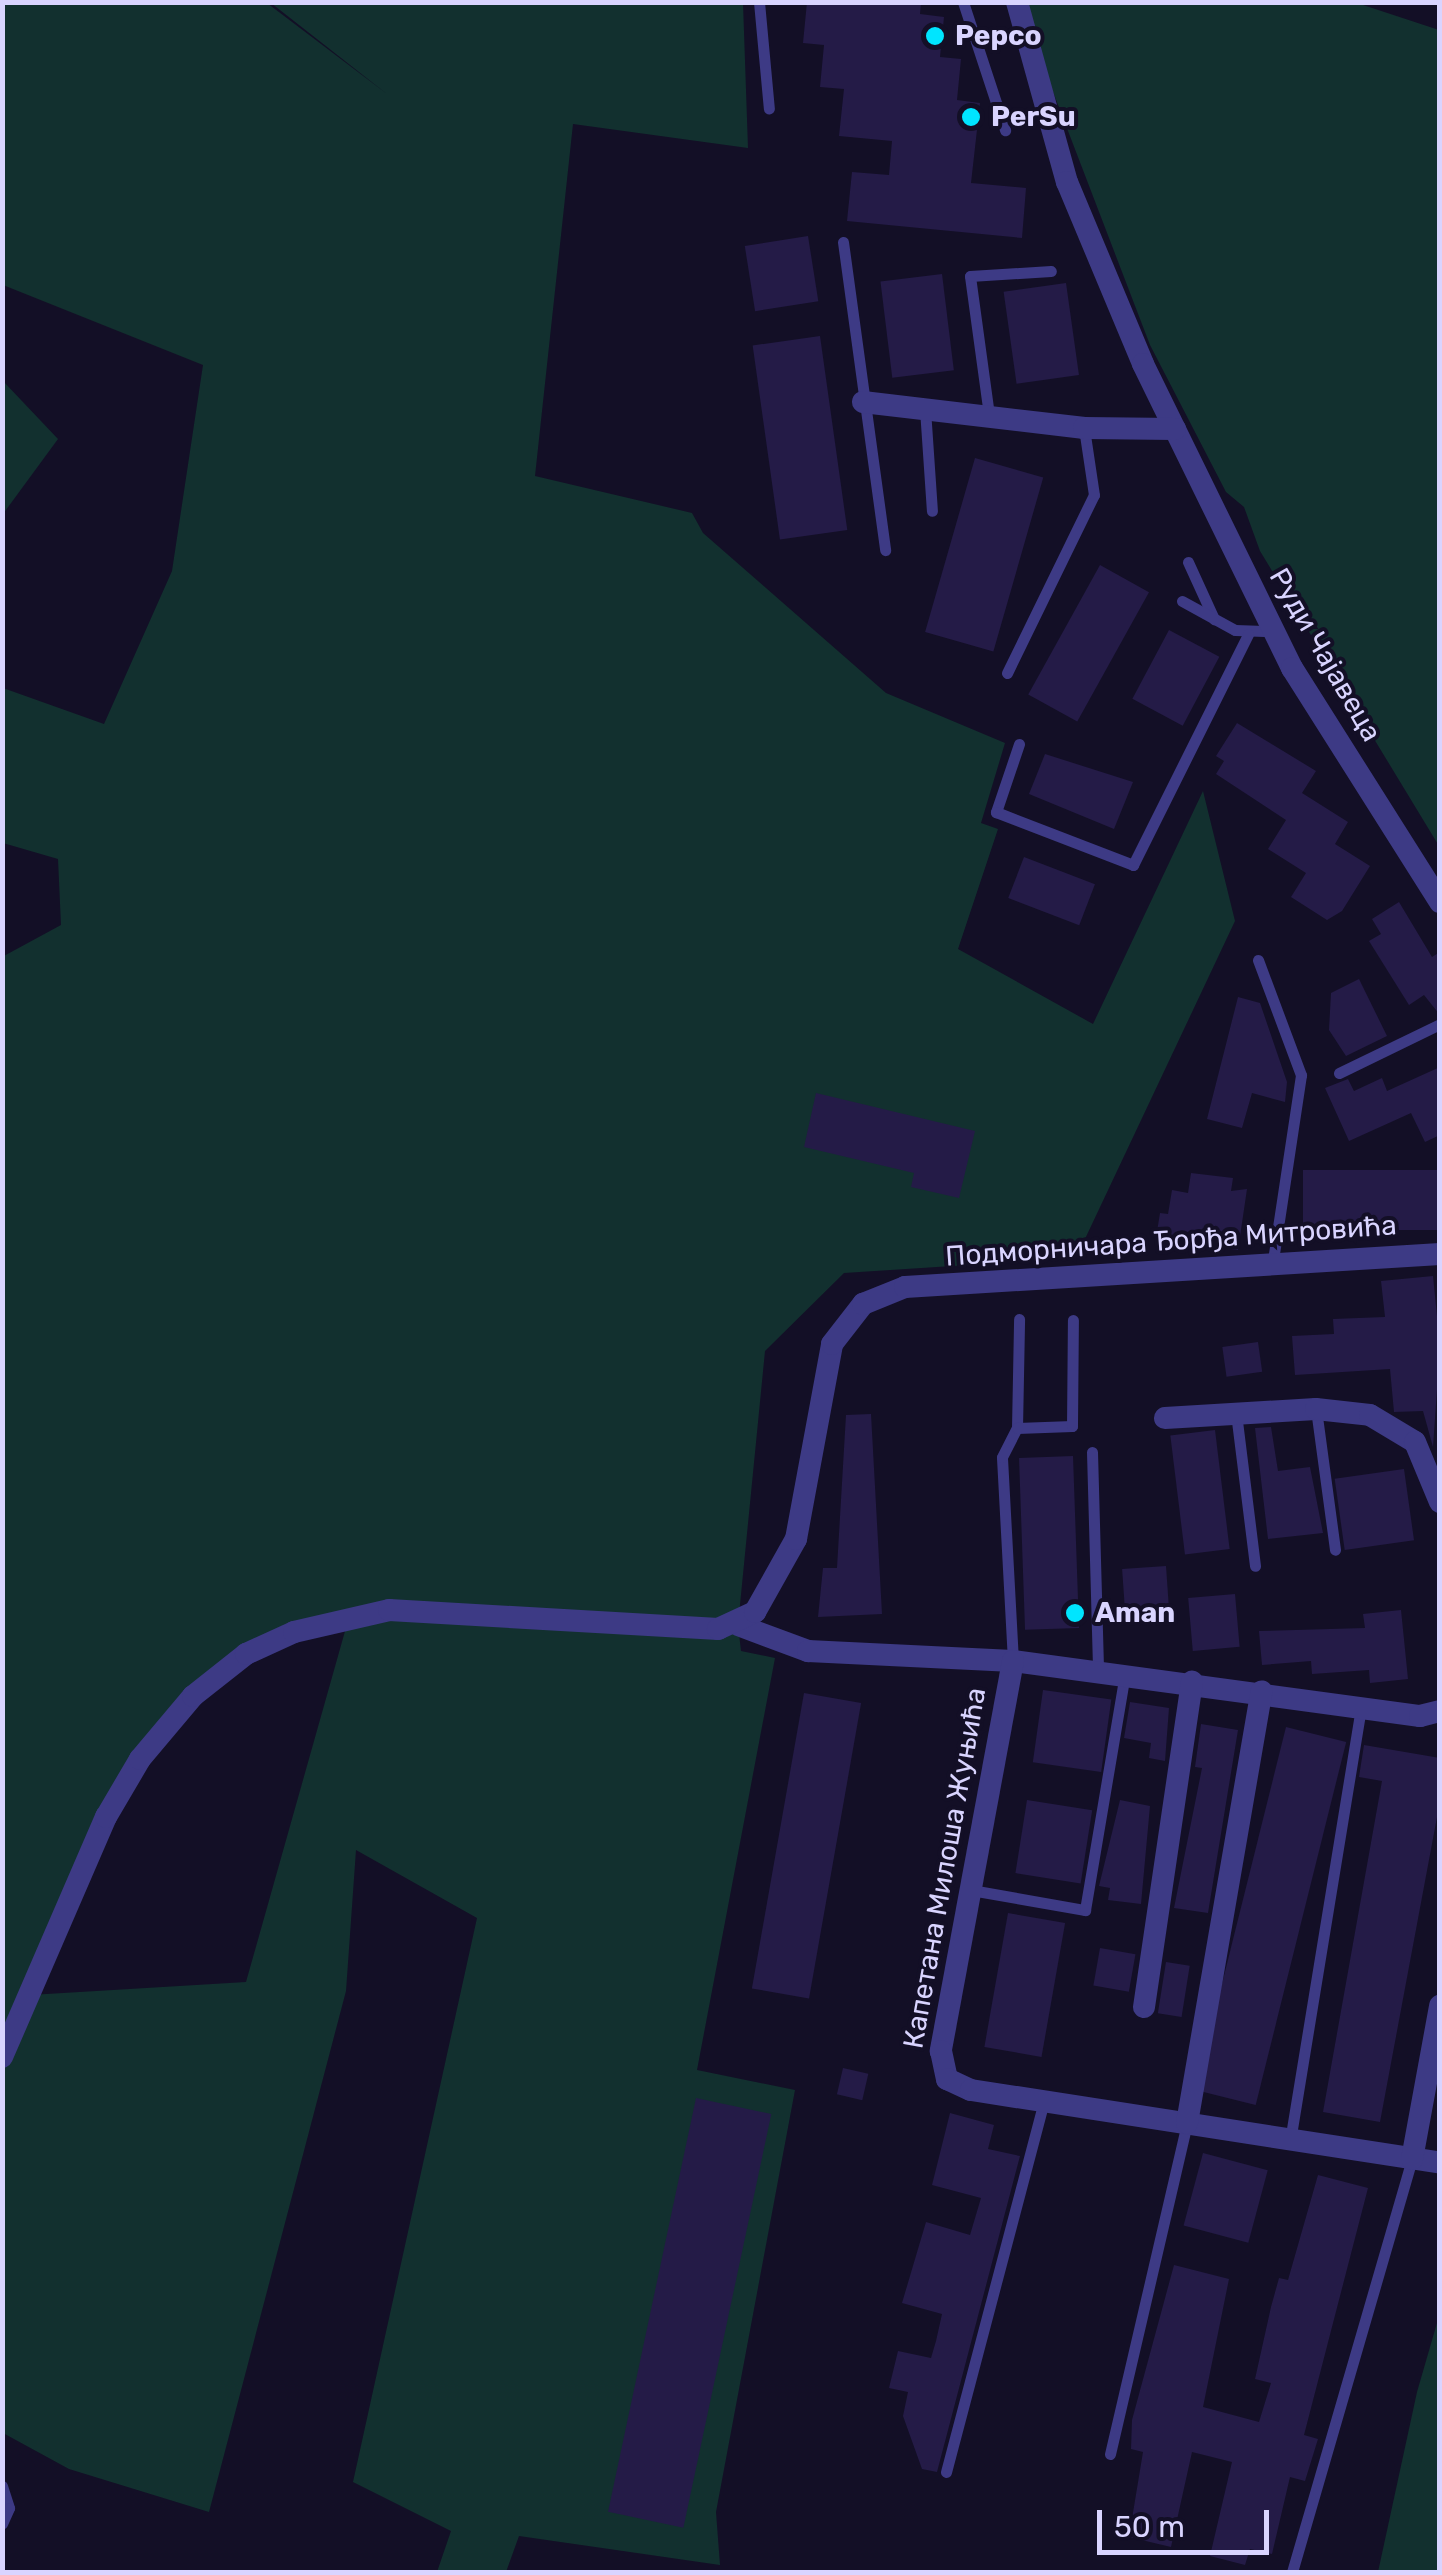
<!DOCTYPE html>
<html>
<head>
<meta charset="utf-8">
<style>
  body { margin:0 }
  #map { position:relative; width:1442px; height:2575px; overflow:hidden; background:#130f26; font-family:Rubik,sans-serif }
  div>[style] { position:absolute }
  .green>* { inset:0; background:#12302f }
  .building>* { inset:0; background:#241b47; transform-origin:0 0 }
  .service>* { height:11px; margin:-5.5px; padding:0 5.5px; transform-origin:5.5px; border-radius:5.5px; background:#3d3a85 }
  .minor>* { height:22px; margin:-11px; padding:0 11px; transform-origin:11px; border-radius:11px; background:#3d3a85 }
  .dots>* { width:28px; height:28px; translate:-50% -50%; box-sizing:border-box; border:5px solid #130f26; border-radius:50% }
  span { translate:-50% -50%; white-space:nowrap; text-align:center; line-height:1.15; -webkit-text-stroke:8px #130f26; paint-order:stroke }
  .poi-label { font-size:28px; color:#d9d4ff; font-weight:700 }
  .left { translate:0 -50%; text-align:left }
  .street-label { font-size:28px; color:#d9d4ff }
  .frame { position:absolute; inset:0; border:5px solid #d9d4ff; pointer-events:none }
  .scale { position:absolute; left:1097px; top:2510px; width:172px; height:45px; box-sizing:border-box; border:5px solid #d9d4ff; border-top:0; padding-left:12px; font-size:30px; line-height:35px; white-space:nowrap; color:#d9d4ff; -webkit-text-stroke:8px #130f26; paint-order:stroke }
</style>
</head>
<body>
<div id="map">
  <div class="green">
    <div style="clip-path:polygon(evenodd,2px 3px,267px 3px,387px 94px,271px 3px,743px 3px,748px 148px,573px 124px,535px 476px,692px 513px,703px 533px,886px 693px,1005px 743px,981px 823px,998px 829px,958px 949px,1093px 1024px,1203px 791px,1235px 921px,1076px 1258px,844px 1273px,765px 1351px,738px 1625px,741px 1651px,775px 1658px,697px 2070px,795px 2090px,716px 2512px,720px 2565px,519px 2536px,506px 2572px,437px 2572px,451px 2531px,353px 2482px,477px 1918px,356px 1850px,346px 1991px,209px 2512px,69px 2469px,3px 2433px,2px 957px,61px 925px,58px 859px,3px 843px,3px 688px,104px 724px,172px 571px,203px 365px,3px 285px,2px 3px,349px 1617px,246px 1982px,30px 1995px,140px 1759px,246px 1654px,349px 1617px)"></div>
    <div style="clip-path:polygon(1019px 3px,1357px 3px,1439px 30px,1439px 846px,1260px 551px,1244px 507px,1226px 492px,1150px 345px)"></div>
    <div style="clip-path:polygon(3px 381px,58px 439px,3px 514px)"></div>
    <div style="clip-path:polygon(1439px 2316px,1439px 2572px,1378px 2572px,1417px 2392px)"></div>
  </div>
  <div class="building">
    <div style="clip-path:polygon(807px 2px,921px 2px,920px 14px,944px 17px,940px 57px,961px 59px,957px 100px,980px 103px,971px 183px,1026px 188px,1022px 238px,847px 221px,852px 172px,889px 175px,892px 141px,839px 136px,844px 89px,820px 87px,824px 45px,803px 43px)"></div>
    <div style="left:808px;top:236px;width:66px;height:64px;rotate:81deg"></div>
    <div style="left:942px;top:274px;width:97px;height:62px;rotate:83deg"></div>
    <div style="left:1066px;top:283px;width:93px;height:63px;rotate:82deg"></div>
    <div style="left:820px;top:336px;width:196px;height:68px;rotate:82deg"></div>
    <div style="left:975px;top:458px;width:71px;height:181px;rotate:16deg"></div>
    <div style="left:1100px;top:565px;width:56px;height:148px;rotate:29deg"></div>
    <div style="left:1169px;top:630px;width:57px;height:78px;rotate:28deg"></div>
    <div style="clip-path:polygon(1237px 723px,1316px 771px,1302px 793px,1348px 822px,1335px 844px,1370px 866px,1342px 911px,1327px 920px,1291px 897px,1306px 873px,1268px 849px,1286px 820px,1216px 774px,1224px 761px,1216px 756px)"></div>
    <div style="clip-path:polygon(1045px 754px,1133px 782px,1114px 829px,1029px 794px)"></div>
    <div style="left:1024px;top:857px;width:76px;height:44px;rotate:21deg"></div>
    <div style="clip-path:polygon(1399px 902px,1432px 957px,1440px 952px,1440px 1015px,1424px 995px,1409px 1005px,1369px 941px,1381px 934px,1372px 919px)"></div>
    <div style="clip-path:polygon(1359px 979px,1387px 1036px,1346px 1056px,1329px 1030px,1331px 993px)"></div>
    <div style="clip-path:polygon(1238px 997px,1260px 1003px,1287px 1082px,1285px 1102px,1252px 1093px,1242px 1128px,1207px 1119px)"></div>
    <div style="clip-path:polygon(1440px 1067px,1440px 1135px,1425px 1142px,1411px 1113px,1349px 1141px,1325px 1088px,1348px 1079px,1354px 1091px,1382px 1078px,1387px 1091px)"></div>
    <div style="clip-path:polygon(816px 1093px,975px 1131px,959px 1198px,911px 1187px,914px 1173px,804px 1147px)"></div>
    <div style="left:1440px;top:1170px;width:60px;height:137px;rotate:90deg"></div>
    <div style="clip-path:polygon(1191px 1173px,1233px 1178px,1231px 1191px,1247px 1189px,1238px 1250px,1155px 1244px,1160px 1213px,1168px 1214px,1172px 1190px,1188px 1193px)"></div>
    <div style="clip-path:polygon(1433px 1276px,1440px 1346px,1433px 1447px,1423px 1411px,1394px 1412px,1390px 1369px,1295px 1375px,1292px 1336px,1334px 1334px,1333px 1319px,1385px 1317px,1381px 1281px)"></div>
    <div style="left:1258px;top:1342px;width:30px;height:36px;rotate:82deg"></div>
    <div style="clip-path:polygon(871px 1414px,882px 1614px,818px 1617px,823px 1568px,837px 1568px,846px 1415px)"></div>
    <div style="clip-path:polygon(1271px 1427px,1278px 1471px,1310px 1467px,1323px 1533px,1268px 1539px,1255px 1428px)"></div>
    <div style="left:1215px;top:1430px;width:120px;height:45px;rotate:83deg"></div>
    <div style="left:1073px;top:1456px;width:172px;height:54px;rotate:88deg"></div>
    <div style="left:1404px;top:1469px;width:72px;height:70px;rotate:82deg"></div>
    <div style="left:1166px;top:1566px;width:46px;height:44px;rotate:86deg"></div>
    <div style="left:1235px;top:1594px;width:53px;height:47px;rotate:85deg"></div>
    <div style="clip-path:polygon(1401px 1610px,1408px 1679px,1370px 1683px,1369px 1670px,1312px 1674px,1311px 1661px,1262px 1665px,1259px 1631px,1365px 1628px,1363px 1614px)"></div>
    <div style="left:1043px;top:1690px;width:69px;height:73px;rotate:8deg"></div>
    <div style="left:804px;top:1693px;width:58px;height:300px;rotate:10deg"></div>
    <div style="clip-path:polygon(1130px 1702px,1169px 1708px,1165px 1761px,1149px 1758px,1151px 1743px,1124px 1738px)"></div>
    <div style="clip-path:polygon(1201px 1724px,1238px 1730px,1208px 1913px,1174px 1908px,1202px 1768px,1195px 1767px)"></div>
    <div style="left:1286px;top:1727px;width:62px;height:374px;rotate:14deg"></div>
    <div style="clip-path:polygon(1364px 1745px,1440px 1758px,1440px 1801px,1380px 2122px,1323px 2112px,1382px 1781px,1359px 1777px)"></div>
    <div style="left:1027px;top:1800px;width:66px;height:74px;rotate:9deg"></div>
    <div style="clip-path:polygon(1120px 1800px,1150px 1806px,1141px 1904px,1108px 1900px,1110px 1888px,1099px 1886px)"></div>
    <div style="left:1008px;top:1913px;width:58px;height:136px;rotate:10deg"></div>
    <div style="left:1100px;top:1948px;width:36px;height:38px;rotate:10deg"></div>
    <div style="left:1166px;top:1962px;width:24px;height:52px;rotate:9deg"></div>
    <div style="left:843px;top:2068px;width:26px;height:27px;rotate:13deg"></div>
    <div style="left:696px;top:2098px;width:77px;height:423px;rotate:12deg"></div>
    <div style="clip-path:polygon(950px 2113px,994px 2125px,988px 2149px,1020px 2156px,937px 2472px,922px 2469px,903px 2416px,908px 2392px,889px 2388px,898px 2351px,931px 2358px,936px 2341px,942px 2314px,902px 2303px,926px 2222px,970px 2235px,981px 2198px,932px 2185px)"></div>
    <div style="left:1203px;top:2153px;width:67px;height:75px;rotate:15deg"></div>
    <div style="clip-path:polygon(1318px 2175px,1368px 2188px,1304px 2435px,1318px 2439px,1305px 2481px,1290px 2477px,1272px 2554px,1250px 2549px,1245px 2565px,1210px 2556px,1232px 2462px,1192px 2452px,1171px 2547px,1129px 2537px,1143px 2452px,1131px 2449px,1132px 2420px,1174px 2265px,1229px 2279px,1203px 2407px,1259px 2422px,1271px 2383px,1255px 2379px,1271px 2307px,1279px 2278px,1288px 2280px)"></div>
  </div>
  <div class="service">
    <div style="left:759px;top:2px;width:107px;rotate:84.7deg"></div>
    <div style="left:963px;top:2px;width:135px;rotate:71.8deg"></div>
    <div style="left:843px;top:242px;width:311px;rotate:82.2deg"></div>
    <div style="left:925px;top:409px;width:102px;rotate:86.1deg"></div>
    <div style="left:989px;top:415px;width:140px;rotate:-97.8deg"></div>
    <div style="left:970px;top:276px;width:81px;rotate:-3.5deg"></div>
    <div style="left:1188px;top:562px;width:63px;rotate:65.5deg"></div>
    <div style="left:1182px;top:601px;width:60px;rotate:28.7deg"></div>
    <div style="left:1235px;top:630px;width:38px;rotate:2deg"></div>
    <div style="left:1007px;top:673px;width:198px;rotate:-64deg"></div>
    <div style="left:1094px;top:495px;width:68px;rotate:-98.5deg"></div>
    <div style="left:1019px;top:744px;width:72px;rotate:108.7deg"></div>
    <div style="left:996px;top:812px;width:147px;rotate:21.1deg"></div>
    <div style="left:1133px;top:865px;width:258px;rotate:-63.5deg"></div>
    <div style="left:1258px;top:960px;width:123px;rotate:69.5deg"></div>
    <div style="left:1301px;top:1075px;width:194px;rotate:98.6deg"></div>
    <div style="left:1339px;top:1073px;width:112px;rotate:-25.9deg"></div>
    <div style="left:1316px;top:1409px;width:142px;rotate:82.3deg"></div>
    <div style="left:1236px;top:1413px;width:154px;rotate:82.9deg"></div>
    <div style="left:1017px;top:1428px;width:109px;rotate:-88.9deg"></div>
    <div style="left:1092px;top:1452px;width:217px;rotate:88.4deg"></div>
    <div style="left:1013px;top:1661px;width:204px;rotate:-93.1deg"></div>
    <div style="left:1002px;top:1457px;width:33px;rotate:-63deg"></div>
    <div style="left:1017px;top:1428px;width:55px;rotate:-2.1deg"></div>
    <div style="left:1072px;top:1426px;width:106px;rotate:-89.5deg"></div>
    <div style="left:971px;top:1890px;width:116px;rotate:10deg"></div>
    <div style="left:1085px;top:1910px;width:240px;rotate:-80.4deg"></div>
    <div style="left:1290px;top:2141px;width:441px;rotate:-80.7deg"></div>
    <div style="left:1110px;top:2454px;width:340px;rotate:-76.9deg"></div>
    <div style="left:946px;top:2472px;width:383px;rotate:-75.2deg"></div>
    <div style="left:2px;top:2486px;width:23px;rotate:72deg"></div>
    <div style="left:9px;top:2508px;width:17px;rotate:114deg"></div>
    <div style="left:1292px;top:2572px;width:430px;rotate:-73.8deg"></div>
  </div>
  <div class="minor">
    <div style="left:1017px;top:2px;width:187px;rotate:74.5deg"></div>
    <div style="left:1067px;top:182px;width:197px;rotate:67.3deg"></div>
    <div style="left:1143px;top:364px;width:339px;rotate:63.9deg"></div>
    <div style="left:1292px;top:668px;width:277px;rotate:57.7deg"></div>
    <div style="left:863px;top:402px;width:223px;rotate:6.7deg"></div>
    <div style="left:1084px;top:428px;width:91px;rotate:0.6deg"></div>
    <div style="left:1165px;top:1418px;width:151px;rotate:-3.4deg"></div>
    <div style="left:1316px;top:1409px;width:54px;rotate:6.3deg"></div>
    <div style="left:1370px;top:1415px;width:52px;rotate:31deg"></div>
    <div style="left:1415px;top:1442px;width:65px;rotate:67.4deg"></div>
    <div style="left:738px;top:1625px;width:75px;rotate:20.4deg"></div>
    <div style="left:808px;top:1651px;width:205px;rotate:2.8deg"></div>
    <div style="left:1013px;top:1661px;width:411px;rotate:7.7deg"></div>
    <div style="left:1420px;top:1716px;width:21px;rotate:-14deg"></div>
    <div style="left:1013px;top:1661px;width:397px;rotate:100.5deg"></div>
    <div style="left:941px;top:2051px;width:29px;rotate:78deg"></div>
    <div style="left:947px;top:2079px;width:26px;rotate:25deg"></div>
    <div style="left:971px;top:2090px;width:475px;rotate:8.8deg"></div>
    <div style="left:1144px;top:2007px;width:329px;rotate:-81.6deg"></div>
    <div style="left:2px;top:2057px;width:262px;rotate:-66.6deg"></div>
    <div style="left:106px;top:1817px;width:67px;rotate:-59.6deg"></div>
    <div style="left:140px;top:1759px;width:82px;rotate:-49.9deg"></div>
    <div style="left:193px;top:1696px;width:68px;rotate:-38.4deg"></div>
    <div style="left:246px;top:1654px;width:53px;rotate:-24.6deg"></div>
    <div style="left:294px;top:1632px;width:98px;rotate:-13deg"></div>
    <div style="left:389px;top:1610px;width:330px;rotate:3.3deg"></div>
    <div style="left:718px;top:1629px;width:41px;rotate:-24.7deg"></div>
    <div style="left:755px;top:1612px;width:84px;rotate:-60.7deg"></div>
    <div style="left:796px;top:1539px;width:198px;rotate:-79.5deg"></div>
    <div style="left:832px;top:1344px;width:51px;rotate:-52.2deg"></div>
    <div style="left:863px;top:1304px;width:45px;rotate:-22deg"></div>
    <div style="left:905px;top:1287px;width:536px;rotate:-3.53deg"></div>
    <div style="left:1187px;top:2123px;width:438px;rotate:-80.2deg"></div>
    <div style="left:1412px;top:2159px;width:156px;rotate:-79.6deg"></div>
  </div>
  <div class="dots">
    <div style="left:935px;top:36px;background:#00e5ff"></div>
    <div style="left:971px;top:117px;background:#00e5ff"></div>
    <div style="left:1075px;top:1613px;background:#00e5ff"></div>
  </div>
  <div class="poi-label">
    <span class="left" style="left:955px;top:36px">Pepco</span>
    <span class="left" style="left:991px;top:117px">PerSu</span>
    <span class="left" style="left:1095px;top:1613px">Aman</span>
  </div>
  <div class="street-label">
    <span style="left:1325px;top:655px;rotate:60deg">Руди Чајавеца</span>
    <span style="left:1171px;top:1241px;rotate:-4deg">Подморничара Ђорђа Митровића</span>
    <span style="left:945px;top:1868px;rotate:-80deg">Капетана Милоша Жуњића</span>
  </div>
  <div class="frame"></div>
  <div class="scale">50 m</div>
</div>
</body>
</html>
